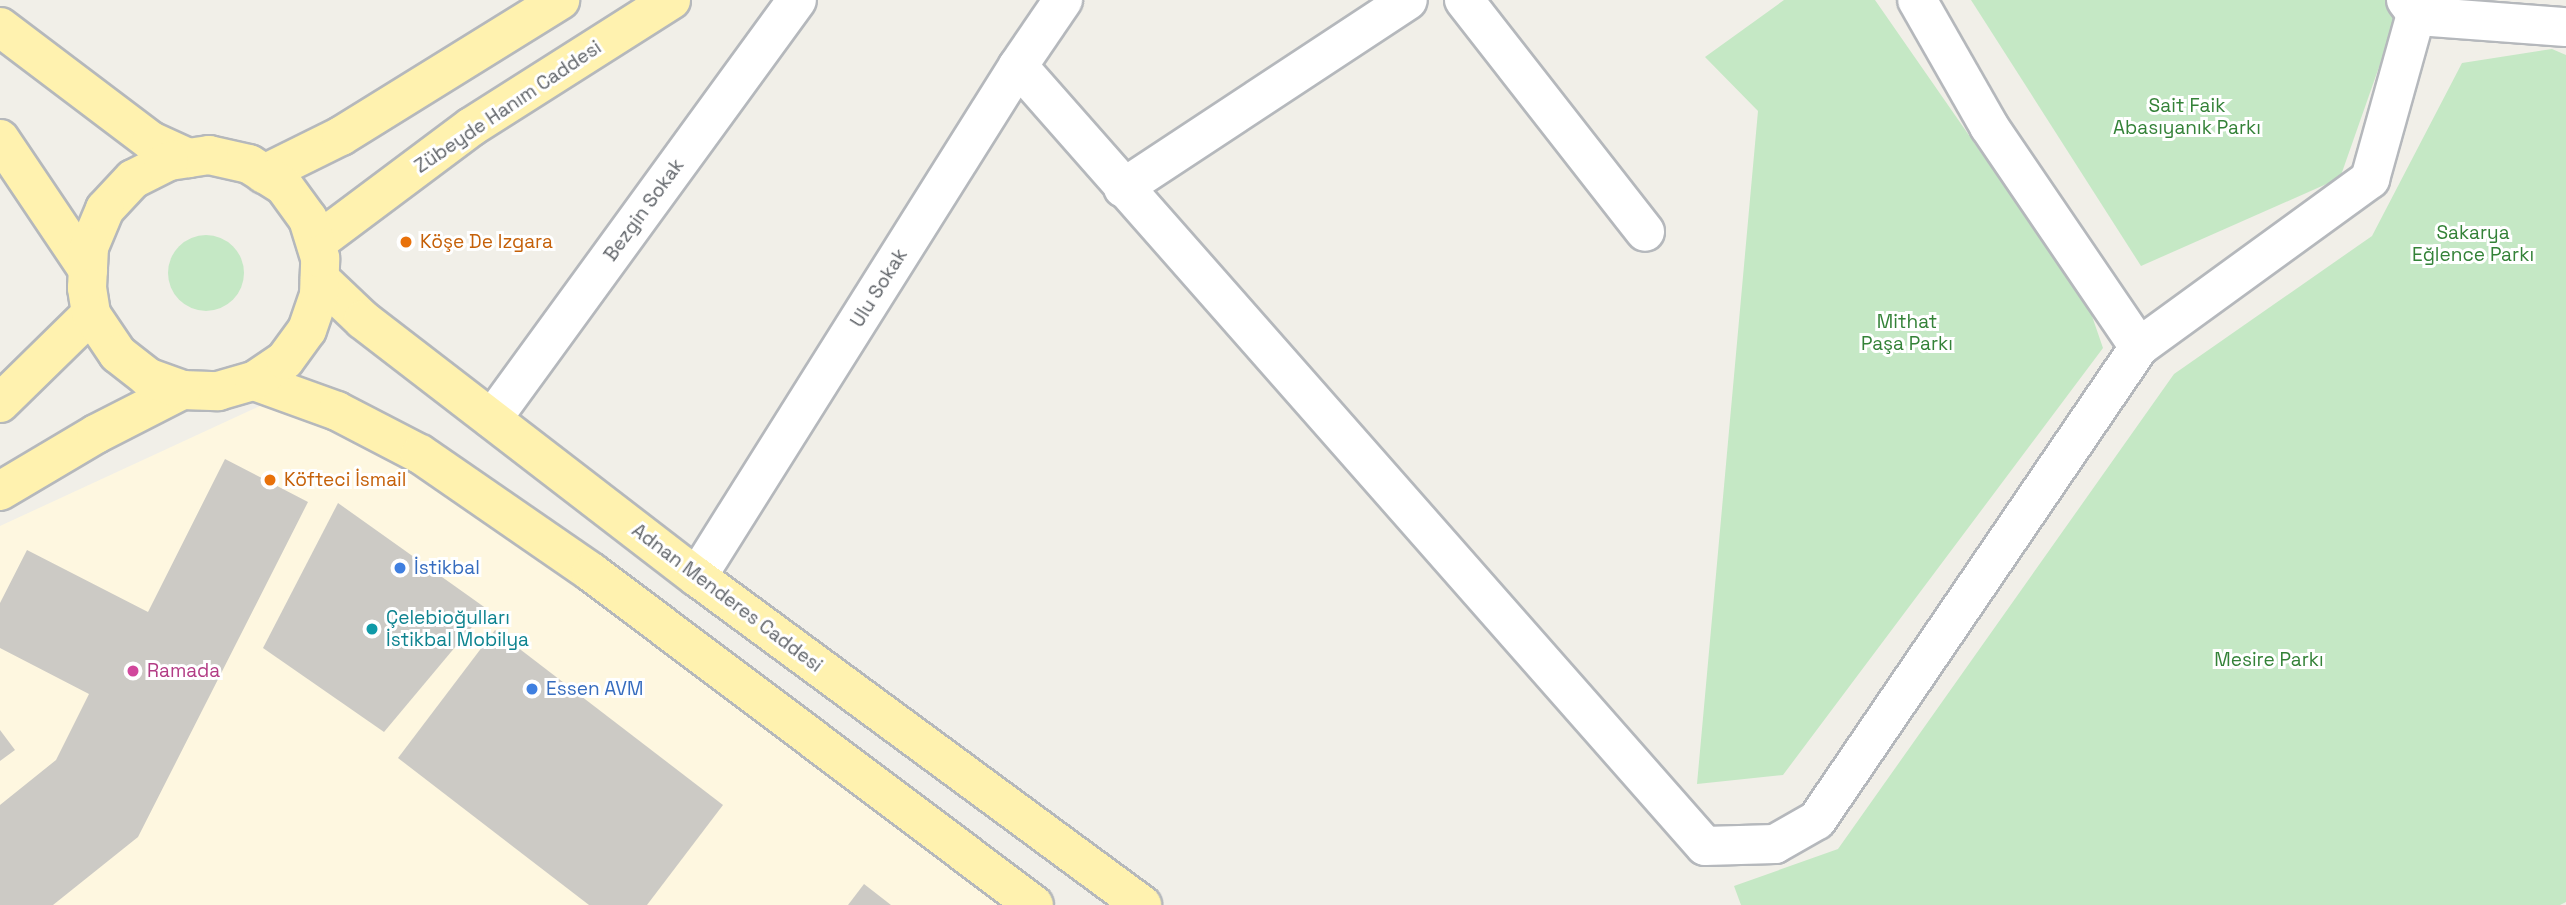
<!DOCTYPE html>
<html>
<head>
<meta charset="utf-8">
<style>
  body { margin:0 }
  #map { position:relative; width:2566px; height:905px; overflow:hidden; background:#f1efe8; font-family:"Space Grotesk",sans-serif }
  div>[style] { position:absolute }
  .commercial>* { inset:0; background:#fef7e0 }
  .green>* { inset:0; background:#c5e8c5 }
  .round { border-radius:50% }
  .building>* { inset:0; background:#cccac5 }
  .roads { filter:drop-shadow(2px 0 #b5b8bc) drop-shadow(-2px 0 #b5b8bc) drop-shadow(0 2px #b5b8bc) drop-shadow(0 -2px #b5b8bc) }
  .minor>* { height:38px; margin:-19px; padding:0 19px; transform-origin:19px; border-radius:19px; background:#fff }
  .major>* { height:38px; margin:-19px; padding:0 19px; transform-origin:19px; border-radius:19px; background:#fff2af }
  .dots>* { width:19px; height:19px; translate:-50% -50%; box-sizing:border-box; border:4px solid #fff; border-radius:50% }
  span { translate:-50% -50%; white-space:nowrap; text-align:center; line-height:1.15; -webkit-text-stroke:6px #fff; paint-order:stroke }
  .park-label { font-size:19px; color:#348238 }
  .street-label { font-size:19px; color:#5f6368 }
  .food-label { font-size:19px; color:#c56008 }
  .left { translate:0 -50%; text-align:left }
  .shop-label { font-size:19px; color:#366cbe }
  .culture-label { font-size:19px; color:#0d838f }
  .hotel-label { font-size:19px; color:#b23c85 }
</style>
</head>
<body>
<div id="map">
  <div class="commercial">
    <div style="clip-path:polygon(275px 399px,469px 484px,1009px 905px,0 905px,0 526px)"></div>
  </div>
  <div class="green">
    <div style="clip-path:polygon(1784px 0,1875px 0,1982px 154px,2082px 287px,2103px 348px,1783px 775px,1697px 784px,1758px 111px,1705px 57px)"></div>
    <div style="clip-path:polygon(1971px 0,2386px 0,2398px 13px,2340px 178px,2141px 266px)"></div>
    <div style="clip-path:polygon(2552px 49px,2566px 55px,2566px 902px,2560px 905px,1741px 905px,1734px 886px,1838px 849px,2174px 374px,2372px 236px,2462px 63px)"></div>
    <div class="round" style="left:168px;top:235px;width:76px;height:76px"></div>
  </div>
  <div class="building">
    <div style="clip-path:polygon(225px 459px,308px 502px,138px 837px,53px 905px,0 905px,0 805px,56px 760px,89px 694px,0 648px,0 603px,27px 550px,148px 612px)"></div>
    <div style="clip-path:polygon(338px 503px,487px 609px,384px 732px,263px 648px)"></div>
    <div style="clip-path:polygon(495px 630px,723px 805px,647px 905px,589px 905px,398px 758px)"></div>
    <div style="clip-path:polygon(0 730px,15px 750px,0 761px)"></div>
    <div style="clip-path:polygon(864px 884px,891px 905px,848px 905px)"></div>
  </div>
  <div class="roads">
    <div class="minor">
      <div style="left:1464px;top:0;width:294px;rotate:52deg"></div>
      <div style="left:2406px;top:0;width:20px;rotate:53deg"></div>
      <div style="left:2418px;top:16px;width:148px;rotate:4.3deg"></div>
      <div style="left:1018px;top:66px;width:1039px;rotate:48.63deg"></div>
      <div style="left:1705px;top:846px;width:70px;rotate:-1.6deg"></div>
      <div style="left:1775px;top:844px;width:48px;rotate:-29.7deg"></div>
      <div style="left:1817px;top:820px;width:572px;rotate:-55.75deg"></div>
      <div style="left:2139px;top:347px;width:267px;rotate:-124.2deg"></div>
      <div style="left:1989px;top:126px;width:145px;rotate:-119.7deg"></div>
      <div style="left:1123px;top:188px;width:341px;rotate:-33.4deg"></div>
      <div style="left:2139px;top:347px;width:286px;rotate:-36deg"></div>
      <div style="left:2370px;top:179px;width:186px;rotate:-74.4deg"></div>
      <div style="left:492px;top:419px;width:518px;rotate:-53.95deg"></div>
      <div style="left:697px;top:577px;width:603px;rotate:-57.86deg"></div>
      <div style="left:1018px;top:66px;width:80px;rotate:-55.7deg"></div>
    </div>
    <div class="major">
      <div style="left:0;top:27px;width:189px;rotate:37.1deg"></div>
      <div style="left:151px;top:141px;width:41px;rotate:24.7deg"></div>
      <div style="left:0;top:139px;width:158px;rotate:56.1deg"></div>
      <div style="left:264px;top:174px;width:86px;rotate:-26.3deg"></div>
      <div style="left:341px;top:136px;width:258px;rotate:-31.8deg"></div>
      <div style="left:316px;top:243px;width:194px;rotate:-36.8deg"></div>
      <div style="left:471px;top:127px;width:237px;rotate:-32.4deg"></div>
      <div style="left:320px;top:279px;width:59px;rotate:43.6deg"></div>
      <div style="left:363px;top:320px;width:421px;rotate:37.6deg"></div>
      <div style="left:697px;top:577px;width:553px;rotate:36.39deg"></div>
      <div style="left:254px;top:381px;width:88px;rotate:19.9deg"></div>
      <div style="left:337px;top:411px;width:93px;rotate:27.4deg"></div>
      <div style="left:420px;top:454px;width:208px;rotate:34.6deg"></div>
      <div style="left:591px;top:572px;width:554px;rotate:36.93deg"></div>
      <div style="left:0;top:403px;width:127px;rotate:-44.4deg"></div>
      <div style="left:0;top:491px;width:112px;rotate:-30.7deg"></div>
      <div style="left:96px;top:434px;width:97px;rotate:-27.1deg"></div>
      <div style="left:182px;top:390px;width:36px;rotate:2deg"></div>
      <div style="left:218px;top:391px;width:37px;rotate:-16deg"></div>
      <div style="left:254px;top:381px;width:37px;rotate:-34deg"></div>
      <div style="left:285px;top:360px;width:37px;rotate:-54deg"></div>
      <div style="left:307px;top:330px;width:37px;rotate:-71deg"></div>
      <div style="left:319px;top:295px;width:37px;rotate:-88deg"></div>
      <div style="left:320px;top:258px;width:41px;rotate:-107.1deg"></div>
      <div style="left:308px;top:219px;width:41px;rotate:-126deg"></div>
      <div style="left:284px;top:186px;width:41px;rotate:-147.8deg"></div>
      <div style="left:249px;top:164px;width:41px;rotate:-167.3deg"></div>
      <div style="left:209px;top:155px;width:40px;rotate:171.5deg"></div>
      <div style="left:169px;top:161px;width:40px;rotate:153.4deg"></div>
      <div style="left:133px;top:179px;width:41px;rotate:133deg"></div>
      <div style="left:105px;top:209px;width:41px;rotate:112.8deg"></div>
      <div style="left:89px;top:247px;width:41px;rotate:92.8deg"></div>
      <div style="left:87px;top:288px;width:26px;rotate:81deg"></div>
      <div style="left:91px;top:314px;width:48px;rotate:56deg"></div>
      <div style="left:118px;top:354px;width:37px;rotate:38deg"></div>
      <div style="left:147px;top:377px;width:37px;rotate:20deg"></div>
    </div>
  </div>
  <div class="dots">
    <div style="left:406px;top:242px;background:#e8710a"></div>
    <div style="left:270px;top:480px;background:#e8710a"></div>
    <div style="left:400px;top:568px;background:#3f7fe0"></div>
    <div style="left:372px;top:629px;background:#0f9aa8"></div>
    <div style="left:133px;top:671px;background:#d1479c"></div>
    <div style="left:532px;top:689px;background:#3f7fe0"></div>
  </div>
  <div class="park-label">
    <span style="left:2187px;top:117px">Sait Faik<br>Abasıyanık Parkı</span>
    <span style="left:2473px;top:244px">Sakarya<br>Eğlence Parkı</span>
    <span style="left:1907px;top:333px">Mithat<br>Paşa Parkı</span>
    <span style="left:2269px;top:660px">Mesire Parkı</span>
  </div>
  <div class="street-label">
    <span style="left:508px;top:107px;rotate:-34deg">Zübeyde Hanım Caddesi</span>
    <span style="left:644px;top:210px;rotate:-54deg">Bezgin Sokak</span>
    <span style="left:879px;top:288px;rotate:-58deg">Ulu Sokak</span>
    <span style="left:727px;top:598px;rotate:37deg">Adnan Menderes Caddesi</span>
  </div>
  <div class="food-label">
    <span class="left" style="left:420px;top:242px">Köşe De Izgara</span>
    <span class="left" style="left:284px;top:480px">Köfteci İsmail</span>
  </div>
  <div class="shop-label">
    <span class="left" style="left:414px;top:568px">İstikbal</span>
    <span class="left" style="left:546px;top:689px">Essen AVM</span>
  </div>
  <div class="culture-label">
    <span class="left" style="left:386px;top:629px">Çelebioğulları<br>İstikbal Mobilya</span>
  </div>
  <div class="hotel-label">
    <span class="left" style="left:147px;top:671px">Ramada</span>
  </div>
</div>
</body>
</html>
